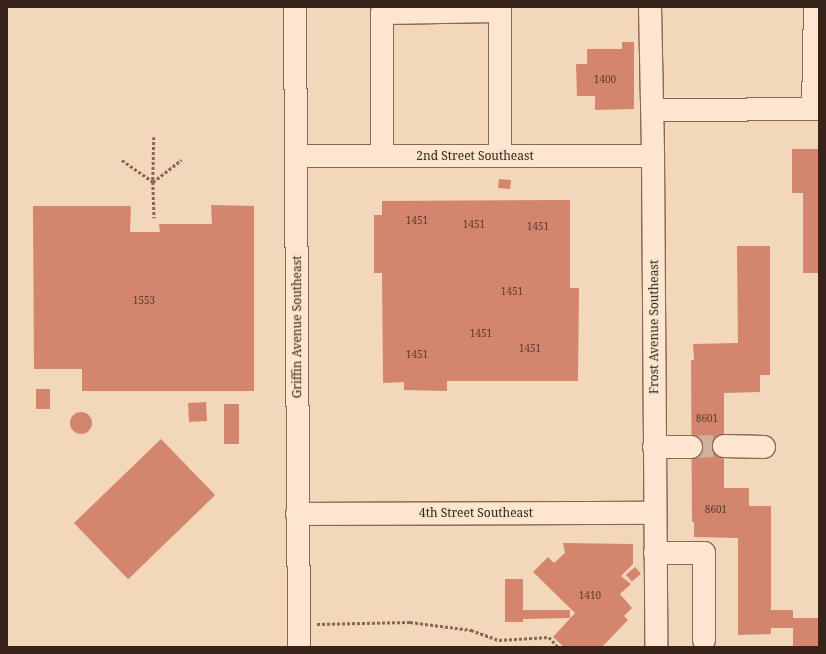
<!DOCTYPE html>
<html>
<head>
<meta charset="utf-8">
<style>
  body { margin:0 }
  #map { position:relative; width:826px; height:654px; overflow:hidden; background:#f2d7bb; font-family:"Noto Serif",serif }
  div>[style] { position:absolute }
  .building>* { inset:0; background:#d4856d; transform-origin:0 0 }
  .round { border-radius:50% }
  .minor-tunnel>* { height:22px; margin-top:-11px; transform-origin:0; background:repeating-linear-gradient(90deg,#cdb39b 0 22px,transparent 0 33px) }
  .path>* { height:2.5px; margin-top:-1.25px; transform-origin:0; background:repeating-linear-gradient(90deg,#8b6753 0 3px,transparent 0 5px) }
  .roads { filter:drop-shadow(1px 0 #8b6753) drop-shadow(-1px 0 #8b6753) drop-shadow(0 1px #8b6753) drop-shadow(0 -1px #8b6753) }
  .minor>* { height:22px; margin:-11px; padding:0 11px; transform-origin:11px; border-radius:11px; background:#fce6cf }
  span { translate:-50% -50%; white-space:nowrap; text-align:center; line-height:1.15; -webkit-text-stroke:3px #f9e3cb; paint-order:stroke }
  .number-label { font-size:10px; color:#5f3c2f }
  .number-label span { -webkit-text-stroke-width:0 }
  .street-label { font-size:12px; color:#38231a }
  .frame { position:absolute; inset:0; border:8px solid #38231a; pointer-events:none }
</style>
</head>
<body>
<div id="map">
  <div class="building">
    <div style="clip-path:polygon(622px 42px,634px 42px,634px 109px,595px 110px,595px 96px,577px 96px,576px 64px,587px 64px,587px 49px,622px 49px)"></div>
    <div style="clip-path:polygon(792px 149px,819px 149px,819px 273px,803px 273px,803px 193px,792px 193px)"></div>
    <div style="left:499px;top:179px;width:12px;height:9px;rotate:5deg"></div>
    <div style="clip-path:polygon(570px 200px,570px 288px,579px 288px,578px 381px,447px 381px,447px 391px,404px 390px,404px 382px,383px 383px,382px 273px,374px 273px,374px 215px,382px 215px,382px 201px)"></div>
    <div style="clip-path:polygon(211px 205px,254px 206px,254px 391px,82px 391px,82px 369px,34px 369px,33px 206px,131px 206px,130px 232px,160px 232px,159px 224px,212px 224px)"></div>
    <div style="clip-path:polygon(737px 246px,770px 246px,770px 375px,760px 375px,760px 392px,724px 393px,724px 488px,749px 488px,749px 506px,771px 506px,771px 610px,793px 610px,793px 618px,819px 618px,819px 647px,793px 647px,793px 628px,771px 628px,771px 634px,738px 635px,738px 538px,694px 537px,694px 522px,692px 522px,691px 360px,694px 360px,693px 344px,738px 343px)"></div>
    <div style="left:36px;top:389px;width:14px;height:20px"></div>
    <div style="left:206px;top:402px;width:19px;height:18px;rotate:87deg"></div>
    <div style="left:224px;top:404px;width:15px;height:40px"></div>
    <div class="round" style="left:70px;top:412px;width:22px;height:22px"></div>
    <div style="left:161px;top:439px;width:78px;height:121px;rotate:46deg"></div>
    <div style="clip-path:polygon(563px 543px,633px 544px,633px 564px,621px 576px,631px 584px,620px 594px,632px 608px,624px 616px,628px 620px,602px 647px,564px 647px,553px 637px,575px 613px,533px 572px,548px 557px,554px 563px,565px 553px)"></div>
    <div style="left:635px;top:567px;width:9px;height:12px;rotate:49deg"></div>
    <div style="clip-path:polygon(505px 579px,523px 579px,523px 610px,570px 610px,570px 618px,523px 619px,523px 622px,505px 622px)"></div>
  </div>
  <div class="minor-tunnel">
    <div style="left:691px;top:447px;width:33px;rotate:-2deg"></div>
  </div>
  <div class="path">
    <div style="left:154px;top:137px;width:45px;rotate:91.3deg"></div>
    <div style="left:153px;top:182px;width:36px;rotate:-38deg"></div>
    <div style="left:122px;top:160px;width:38px;rotate:35deg"></div>
    <div style="left:153px;top:182px;width:36px;rotate:88deg"></div>
    <div style="left:317px;top:624px;width:93px;rotate:-1.2deg"></div>
    <div style="left:410px;top:622px;width:62px;rotate:7.5deg"></div>
    <div style="left:471px;top:630px;width:30px;rotate:20deg"></div>
    <div style="left:499px;top:640px;width:50px;rotate:-3.4deg"></div>
    <div style="left:549px;top:637px;width:13px;rotate:48deg"></div>
  </div>
  <div class="roads">
    <div class="minor">
      <div style="left:295px;top:7px;width:640px;rotate:89.64deg"></div>
      <div style="left:500px;top:7px;width:149px;rotate:90deg"></div>
      <div style="left:650px;top:7px;width:149px;rotate:88.8deg"></div>
      <div style="left:653px;top:156px;width:491px;rotate:89.6deg"></div>
      <div style="left:813px;top:109px;width:102px;rotate:-88.9deg"></div>
      <div style="left:653px;top:110px;width:166px;rotate:-0.3deg"></div>
      <div style="left:296px;top:156px;width:357px"></div>
      <div style="left:382px;top:156px;width:143px;rotate:-90deg"></div>
      <div style="left:382px;top:13px;width:118px;rotate:-1deg"></div>
      <div style="left:724px;top:446px;width:40px;rotate:1.4deg"></div>
      <div style="left:654px;top:447px;width:37px"></div>
      <div style="left:297px;top:514px;width:357px;rotate:-0.2deg"></div>
      <div style="left:655px;top:553px;width:49px"></div>
      <div style="left:704px;top:553px;width:87px;rotate:90deg"></div>
    </div>
  </div>
  <div class="number-label">
    <span style="left:605px;top:80px">1400</span>
    <span style="left:417px;top:221px">1451</span>
    <span style="left:474px;top:225px">1451</span>
    <span style="left:538px;top:227px">1451</span>
    <span style="left:512px;top:292px">1451</span>
    <span style="left:144px;top:301px">1553</span>
    <span style="left:481px;top:334px">1451</span>
    <span style="left:530px;top:349px">1451</span>
    <span style="left:417px;top:355px">1451</span>
    <span style="left:707px;top:419px">8601</span>
    <span style="left:716px;top:510px">8601</span>
    <span style="left:590px;top:596px">1410</span>
  </div>
  <div class="street-label">
    <span style="left:475px;top:156px">2nd Street Southeast</span>
    <span style="left:297px;top:327px;rotate:-90deg">Griffin Avenue Southeast</span>
    <span style="left:654px;top:327px;rotate:-90deg">Frost Avenue Southeast</span>
    <span style="left:476px;top:513px">4th Street Southeast</span>
  </div>
  <div class="frame"></div>
</div>
</body>
</html>
